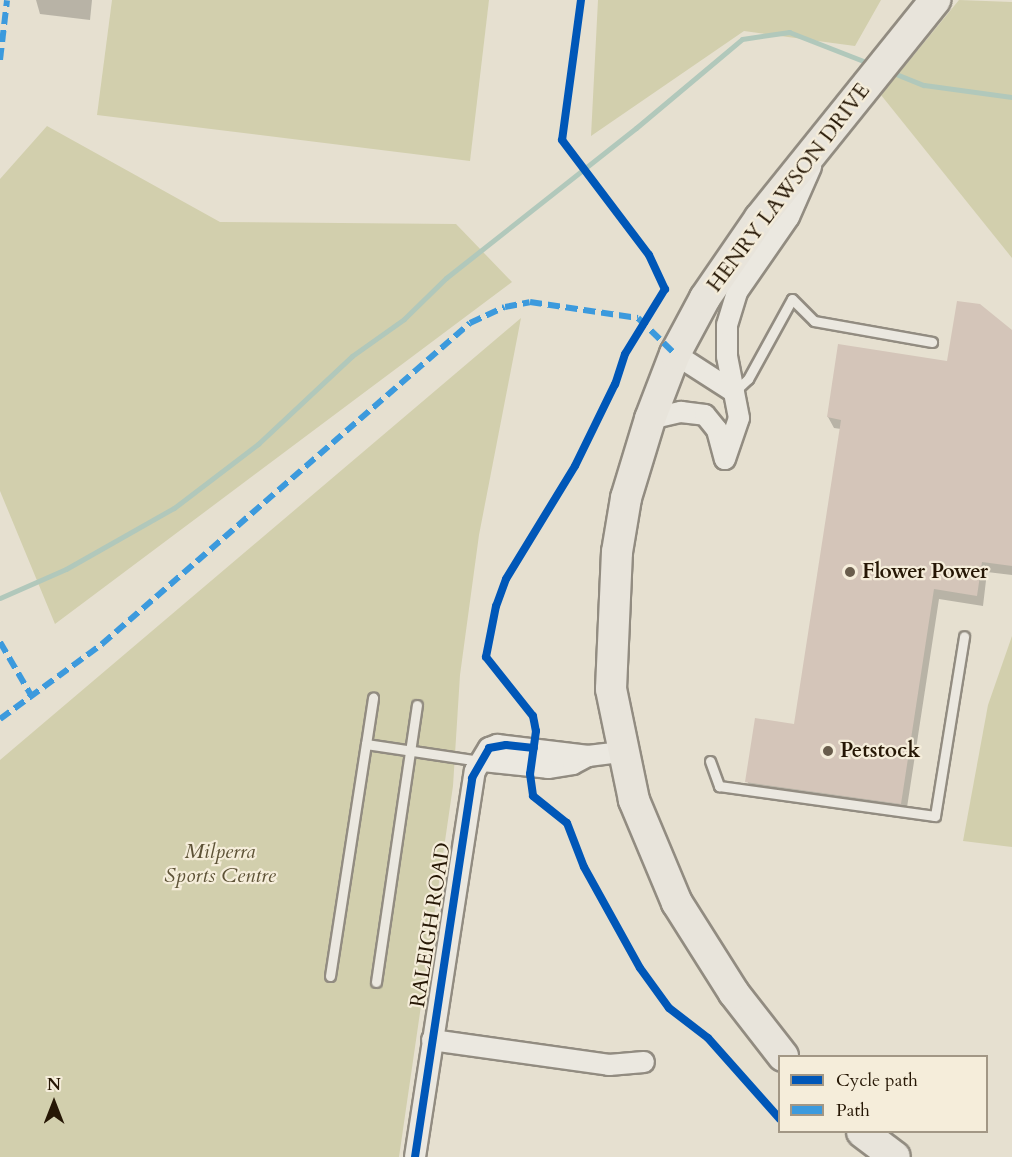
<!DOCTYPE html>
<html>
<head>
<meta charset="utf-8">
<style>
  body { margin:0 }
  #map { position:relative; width:1012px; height:1157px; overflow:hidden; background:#e6e0d0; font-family:Cardo,serif }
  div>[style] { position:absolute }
  .green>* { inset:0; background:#d2cfad }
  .shadow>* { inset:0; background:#0003 }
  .stream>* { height:5px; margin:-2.5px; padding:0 2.5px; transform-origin:2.5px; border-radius:2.5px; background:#b1c8bb }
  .building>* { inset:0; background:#d4c5b9 }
  .roads { filter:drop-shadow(2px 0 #928c81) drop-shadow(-2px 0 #928c81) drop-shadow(0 2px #928c81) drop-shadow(0 -2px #928c81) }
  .service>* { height:9px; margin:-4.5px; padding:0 4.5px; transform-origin:4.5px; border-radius:4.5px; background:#ebe8e0 }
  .minor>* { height:20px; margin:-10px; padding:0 10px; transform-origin:10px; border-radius:10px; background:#ebe8e0 }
  .primary>* { height:30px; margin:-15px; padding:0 15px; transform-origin:15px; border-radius:15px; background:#e8e4db }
  .quiet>* { height:6px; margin-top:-3px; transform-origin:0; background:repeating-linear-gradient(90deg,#3c9add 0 12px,transparent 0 18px) }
  .cycleway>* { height:8px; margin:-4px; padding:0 4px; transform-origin:4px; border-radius:4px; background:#0057b8 }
  .dots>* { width:16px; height:16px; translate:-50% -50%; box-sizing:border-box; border:3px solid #f5edda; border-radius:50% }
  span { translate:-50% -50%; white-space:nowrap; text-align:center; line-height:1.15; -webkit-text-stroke:4.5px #f5edda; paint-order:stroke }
  .street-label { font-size:21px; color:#261705 }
  .poi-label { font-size:21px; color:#261705; font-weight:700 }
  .left { translate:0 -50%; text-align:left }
  .park-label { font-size:21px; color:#5d5236; font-style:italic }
  .legend { position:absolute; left:778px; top:1055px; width:210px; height:78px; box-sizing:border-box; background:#f5edda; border:2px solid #a29785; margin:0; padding:8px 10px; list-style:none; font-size:18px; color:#261705 }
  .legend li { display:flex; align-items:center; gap:12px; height:30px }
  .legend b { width:30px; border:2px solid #a29785 }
  .north { position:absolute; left:24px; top:1073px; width:60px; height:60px; -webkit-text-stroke:4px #f5edda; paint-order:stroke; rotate:0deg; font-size:16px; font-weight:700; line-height:24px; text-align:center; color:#261705 }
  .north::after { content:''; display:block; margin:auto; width:21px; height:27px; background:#261705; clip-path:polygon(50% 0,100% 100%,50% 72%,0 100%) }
</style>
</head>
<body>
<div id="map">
  <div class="green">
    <div style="clip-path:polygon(112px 0,489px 0,470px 161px,97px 115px)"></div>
    <div style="clip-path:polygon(598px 0,881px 0,855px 46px,744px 31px,591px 136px)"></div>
    <div style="clip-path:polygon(959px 0,1012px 2px,1012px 258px,881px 95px)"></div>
    <div style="clip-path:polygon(47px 126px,220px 222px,456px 224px,512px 282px,55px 624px,0 491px,0 179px)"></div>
    <div style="clip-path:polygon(521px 318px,479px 535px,460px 675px,453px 786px,399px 1157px,0 1157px,0 760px)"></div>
    <div style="clip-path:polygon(1012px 636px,1012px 847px,963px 841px,988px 705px)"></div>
  </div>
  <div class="shadow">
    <div style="clip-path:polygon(36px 0,92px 0,90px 20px,40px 14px)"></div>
    <div style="clip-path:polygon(1012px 332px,1012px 575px,987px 572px,983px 606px,939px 599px,906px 814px,753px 792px,747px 781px,796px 725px,841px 429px,834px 428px,828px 417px)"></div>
  </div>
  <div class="stream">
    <div style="left:891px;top:72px;width:35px;rotate:22deg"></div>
    <div style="left:924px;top:85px;width:89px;rotate:7.8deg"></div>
    <div style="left:0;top:598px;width:72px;rotate:-23.7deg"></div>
    <div style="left:66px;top:569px;width:124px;rotate:-29.5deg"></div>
    <div style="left:174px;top:508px;width:106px;rotate:-37.3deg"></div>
    <div style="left:258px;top:444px;width:129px;rotate:-43.1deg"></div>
    <div style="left:352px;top:356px;width:64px;rotate:-35.4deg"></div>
    <div style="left:404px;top:319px;width:59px;rotate:-44.3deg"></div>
    <div style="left:446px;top:278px;width:242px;rotate:-38.3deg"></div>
    <div style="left:636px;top:128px;width:138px;rotate:-40deg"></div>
    <div style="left:742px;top:39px;width:48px;rotate:-8.5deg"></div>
    <div style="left:789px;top:32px;width:88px;rotate:21.3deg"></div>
  </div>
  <div class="building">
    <div style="clip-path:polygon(957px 301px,980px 304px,1012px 330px,1012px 566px,982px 562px,977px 596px,934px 589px,901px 804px,745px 782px,755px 718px,794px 724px,841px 420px,827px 417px,838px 344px,947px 361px)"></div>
  </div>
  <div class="roads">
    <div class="service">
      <div style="left:734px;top:392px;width:19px;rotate:-43deg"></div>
      <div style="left:748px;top:379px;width:91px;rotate:-61.2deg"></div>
      <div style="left:792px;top:299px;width:31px;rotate:45deg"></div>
      <div style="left:814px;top:321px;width:120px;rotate:10.1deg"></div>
      <div style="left:366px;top:744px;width:47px;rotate:-81.3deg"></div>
      <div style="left:710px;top:761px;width:27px;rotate:70deg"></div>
      <div style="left:719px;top:786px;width:218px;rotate:7.9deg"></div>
      <div style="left:935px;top:816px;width:182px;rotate:-80.8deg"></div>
      <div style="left:330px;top:976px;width:235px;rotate:-81.2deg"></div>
      <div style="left:366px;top:744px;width:115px;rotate:8.5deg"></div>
      <div style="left:376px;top:982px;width:280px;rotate:-81.6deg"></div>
    </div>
    <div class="minor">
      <div style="left:675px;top:354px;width:70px;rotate:32.8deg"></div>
      <div style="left:650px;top:419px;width:32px;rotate:-13deg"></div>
      <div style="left:681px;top:412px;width:24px;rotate:7deg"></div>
      <div style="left:705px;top:415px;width:19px;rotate:51deg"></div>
      <div style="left:717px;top:430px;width:30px;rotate:75deg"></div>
      <div style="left:725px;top:459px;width:43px;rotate:-71.1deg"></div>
      <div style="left:739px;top:418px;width:63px;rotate:-101deg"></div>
      <div style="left:727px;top:356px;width:31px;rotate:-90deg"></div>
      <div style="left:727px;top:325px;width:34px;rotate:-73deg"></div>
      <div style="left:737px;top:292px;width:91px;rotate:-55.3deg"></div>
      <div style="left:789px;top:217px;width:55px;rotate:-66.3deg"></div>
      <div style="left:483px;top:761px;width:65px;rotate:6.1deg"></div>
      <div style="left:548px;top:768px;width:25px;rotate:-9deg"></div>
      <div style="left:573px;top:764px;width:17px;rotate:-28deg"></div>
      <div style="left:432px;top:1040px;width:179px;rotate:8deg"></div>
      <div style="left:609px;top:1065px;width:35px;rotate:-5deg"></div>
      <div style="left:415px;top:1157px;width:391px;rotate:-81.2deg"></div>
      <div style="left:475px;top:771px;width:27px;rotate:-59deg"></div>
      <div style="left:489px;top:748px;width:9px;rotate:-21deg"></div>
      <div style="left:497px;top:745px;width:92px;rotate:6.9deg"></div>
      <div style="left:588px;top:756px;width:34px;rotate:-7deg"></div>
    </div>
    <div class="primary">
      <div style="left:783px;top:1056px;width:80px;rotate:-127.9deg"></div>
      <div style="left:734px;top:993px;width:107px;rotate:-122.3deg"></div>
      <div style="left:677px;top:903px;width:112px;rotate:-112.7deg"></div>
      <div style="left:634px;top:800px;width:113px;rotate:-101.7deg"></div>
      <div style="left:611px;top:689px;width:137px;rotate:-87.5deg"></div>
      <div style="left:617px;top:552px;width:55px;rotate:-80.5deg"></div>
      <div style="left:626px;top:498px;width:83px;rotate:-73.1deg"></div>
      <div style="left:650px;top:419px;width:70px;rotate:-69deg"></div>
      <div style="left:675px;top:354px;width:64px;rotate:-61.8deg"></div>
      <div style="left:705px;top:298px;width:97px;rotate:-55.5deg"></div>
      <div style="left:760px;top:218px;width:280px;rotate:-51.2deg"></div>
      <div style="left:862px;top:1132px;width:41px;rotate:37.1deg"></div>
    </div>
  </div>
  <div class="quiet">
    <div style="left:0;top:60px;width:60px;rotate:-83.3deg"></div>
    <div style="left:0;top:642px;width:61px;rotate:59.7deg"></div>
    <div style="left:0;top:719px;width:127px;rotate:-36.3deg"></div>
    <div style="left:102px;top:644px;width:488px;rotate:-41.1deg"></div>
    <div style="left:470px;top:323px;width:38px;rotate:-25deg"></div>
    <div style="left:505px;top:307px;width:25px;rotate:-11deg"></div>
    <div style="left:530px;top:302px;width:109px;rotate:8.4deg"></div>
    <div style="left:638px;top:318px;width:52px;rotate:44.2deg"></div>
  </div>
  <div class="cycleway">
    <div style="left:581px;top:0;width:141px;rotate:97.7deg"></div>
    <div style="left:562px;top:140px;width:144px;rotate:52.9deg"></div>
    <div style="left:649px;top:255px;width:38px;rotate:65deg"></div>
    <div style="left:665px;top:289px;width:76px;rotate:121.6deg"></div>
    <div style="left:625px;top:354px;width:32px;rotate:108deg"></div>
    <div style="left:615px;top:384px;width:91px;rotate:116deg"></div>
    <div style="left:575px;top:466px;width:132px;rotate:121.4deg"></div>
    <div style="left:506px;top:579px;width:29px;rotate:110deg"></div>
    <div style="left:496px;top:606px;width:52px;rotate:101.1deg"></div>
    <div style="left:486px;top:657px;width:75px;rotate:51.5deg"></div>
    <div style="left:533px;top:716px;width:15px;rotate:79deg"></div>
    <div style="left:536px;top:731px;width:43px;rotate:97.9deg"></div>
    <div style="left:530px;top:774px;width:22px;rotate:82deg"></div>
    <div style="left:533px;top:796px;width:43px;rotate:38.5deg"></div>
    <div style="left:567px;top:823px;width:47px;rotate:68.9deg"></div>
    <div style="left:584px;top:867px;width:115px;rotate:61deg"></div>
    <div style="left:640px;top:968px;width:49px;rotate:54.1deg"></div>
    <div style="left:669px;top:1008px;width:49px;rotate:37.6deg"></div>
    <div style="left:708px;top:1038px;width:108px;rotate:48.4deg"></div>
    <div style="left:415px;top:1157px;width:383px;rotate:-81.4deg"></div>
    <div style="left:472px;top:778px;width:34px;rotate:-60deg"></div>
    <div style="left:489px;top:748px;width:17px;rotate:-10deg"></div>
    <div style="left:506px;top:745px;width:28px;rotate:6deg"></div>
  </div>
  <div class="dots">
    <div style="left:850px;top:572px;background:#695d4c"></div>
    <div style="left:828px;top:751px;background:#695d4c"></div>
  </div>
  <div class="street-label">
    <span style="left:789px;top:188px;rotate:-53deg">HENRY LAWSON DRIVE</span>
    <span style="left:431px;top:925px;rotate:-81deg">RALEIGH ROAD</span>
  </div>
  <div class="poi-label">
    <span class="left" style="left:862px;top:572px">Flower Power</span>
    <span class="left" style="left:840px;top:751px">Petstock</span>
  </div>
  <div class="park-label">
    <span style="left:220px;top:864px">Milperra<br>Sports Centre</span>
  </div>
  <ul class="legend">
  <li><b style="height:8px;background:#0057b8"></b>Cycle path</li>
  <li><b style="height:8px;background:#3c9add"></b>Path</li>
  </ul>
  <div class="north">N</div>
</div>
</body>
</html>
